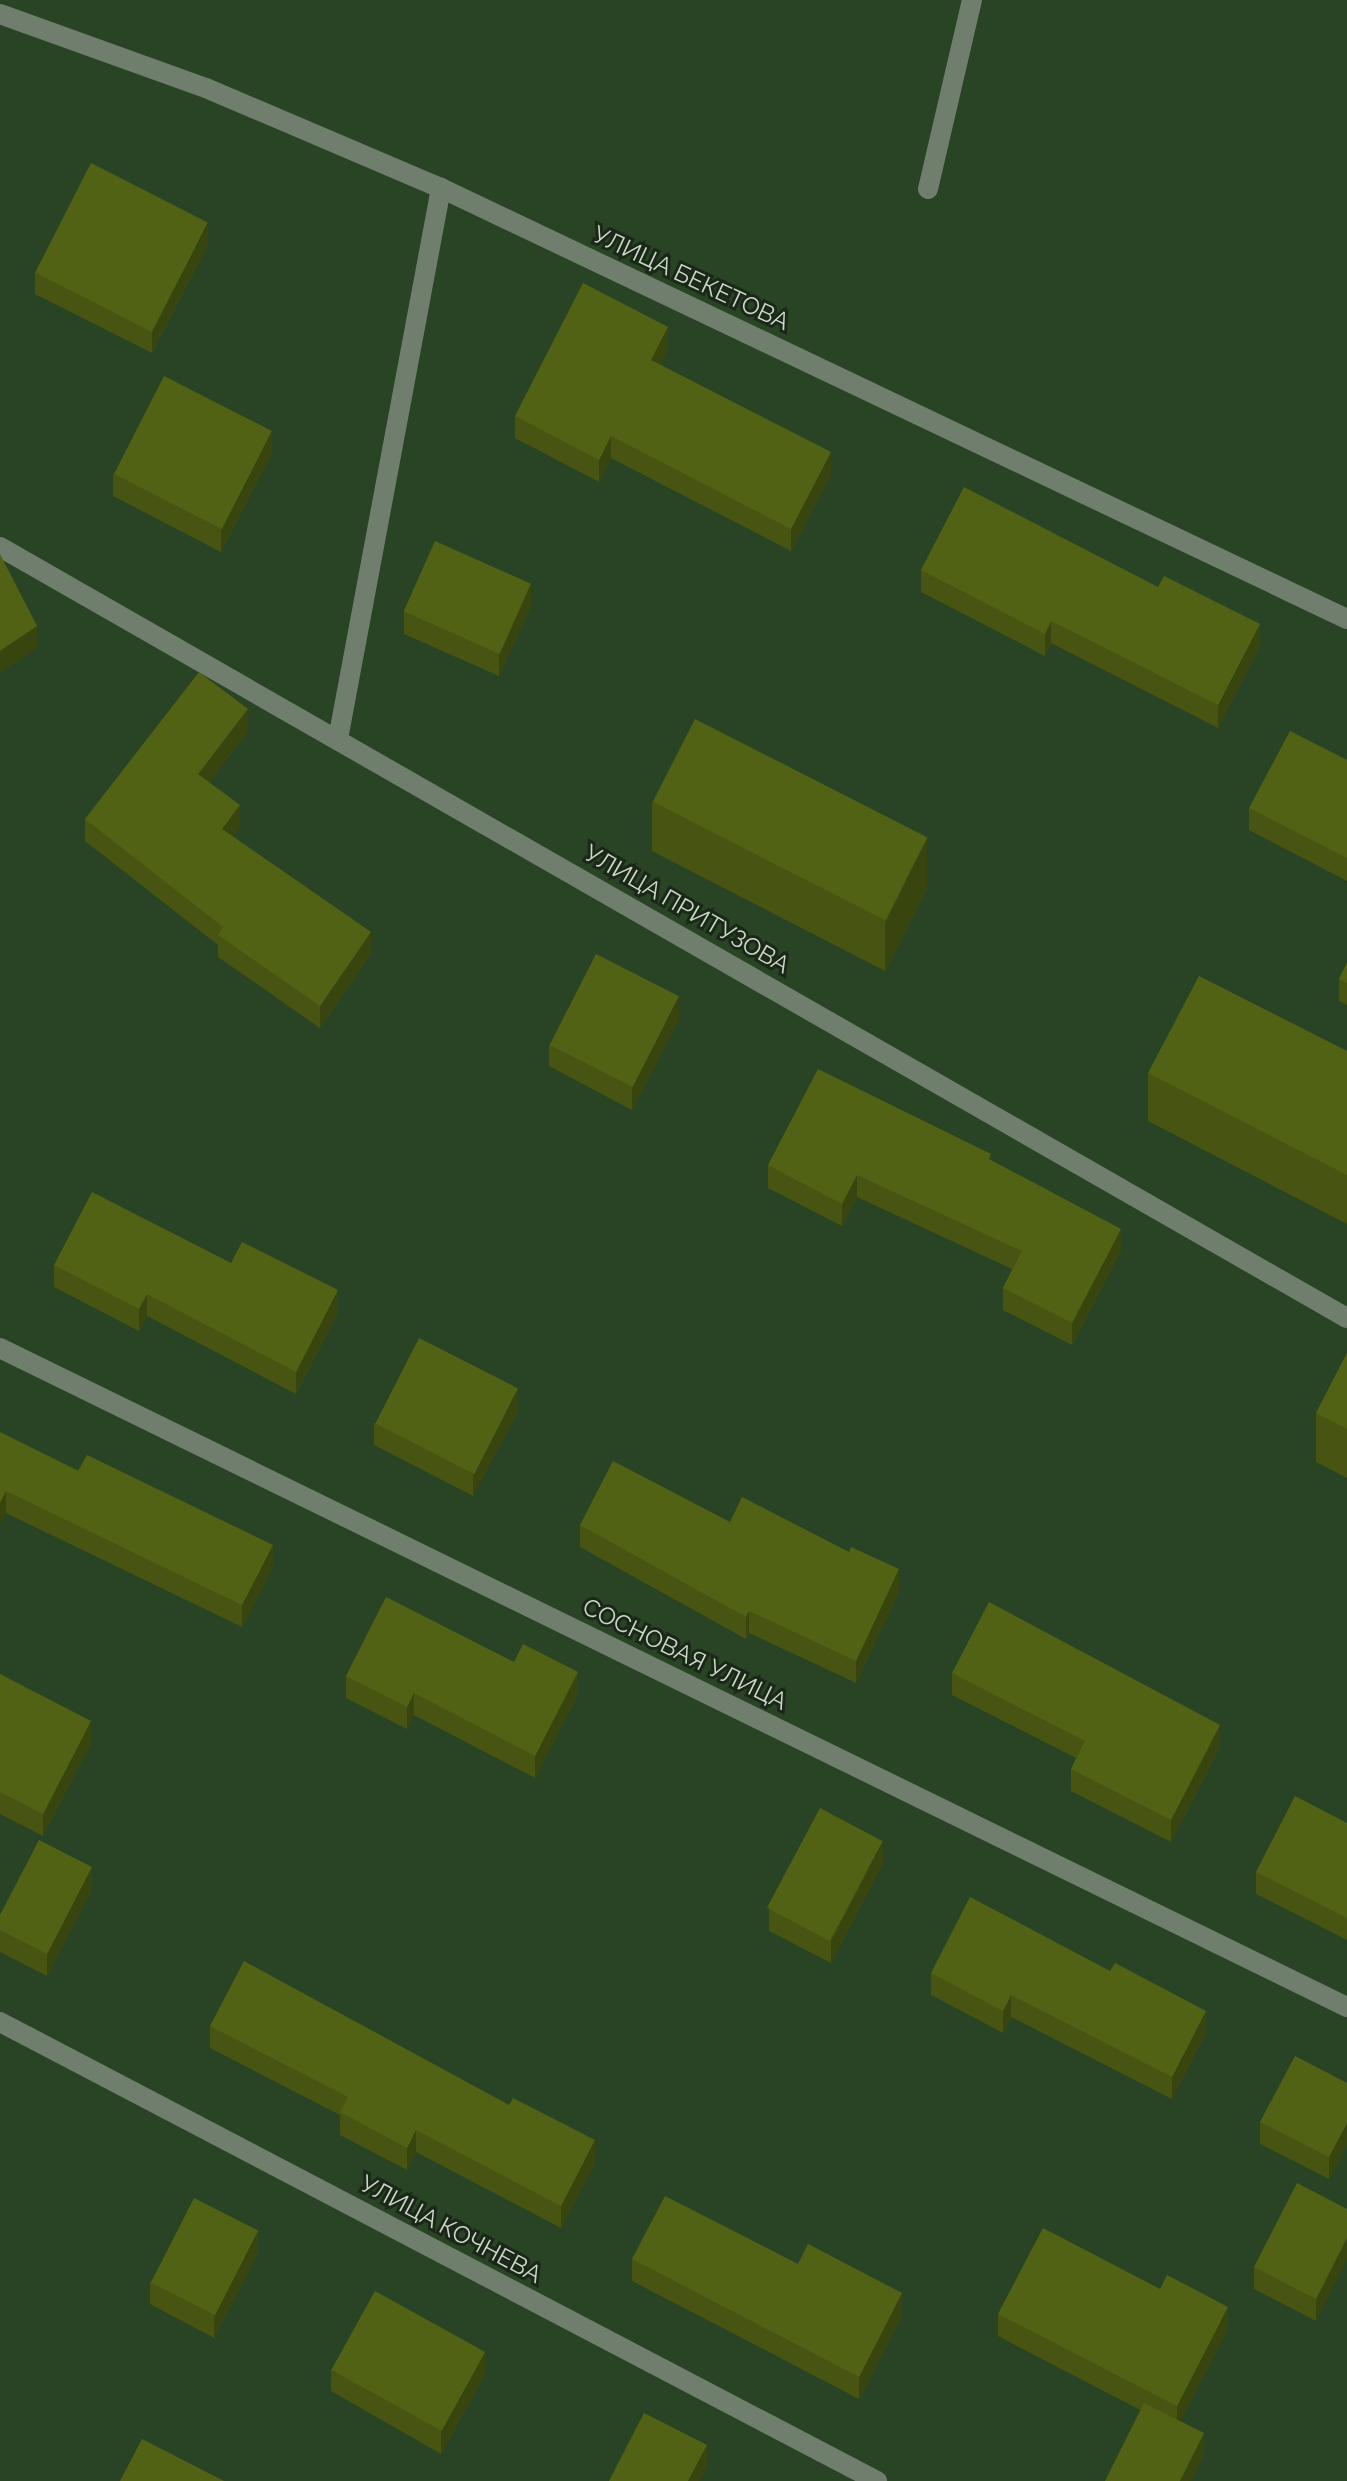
<!DOCTYPE html>
<html>
<head>
<meta charset="utf-8">
<style>
  body { margin:0 }
  #map { position:relative; width:1347px; height:2481px; overflow:hidden; background:#294424; font-family:Raleway,sans-serif }
  div>[style] { position:absolute }
  .minor>* { height:20px; margin:-10px; padding:0 10px; transform-origin:10px; border-radius:10px; background:#707e6e }
  .wall>* { inset:0; background:#475412 }
  .shaded-wall>* { inset:0; background:#39450f }
  .building>* { inset:0; background:#526215; transform-origin:0 0 }
  span { translate:-50% -50%; white-space:nowrap; text-align:center; line-height:1.15; -webkit-text-stroke:6px #1b2719; paint-order:stroke }
  .street-label { font-size:24px; color:#c9d9c6 }
</style>
</head>
<body>
<div id="map">
  <div class="minor">
    <div style="left:0;top:14px;width:219px;rotate:19.8deg"></div>
    <div style="left:206px;top:88px;width:255px;rotate:23.1deg"></div>
    <div style="left:441px;top:188px;width:1003px;rotate:25.44deg"></div>
    <div style="left:928px;top:189px;width:194px;rotate:-76.9deg"></div>
    <div style="left:0;top:547px;width:1552px;rotate:29.79deg"></div>
    <div style="left:338px;top:739px;width:561px;rotate:-79.41deg"></div>
    <div style="left:0;top:1348px;width:1500px;rotate:26.07deg"></div>
    <div style="left:0;top:2022px;width:990px;rotate:27.63deg"></div>
  </div>
  <div class="wall">
    <div style="clip-path:polygon(208px 245px,152px 353px,35px 294px,35px 272px)"></div>
    <div style="clip-path:polygon(668px 349px,660px 364px,831px 474px,791px 551px,611px 458px,599px 482px,515px 438px,515px 416px)"></div>
    <div style="clip-path:polygon(272px 453px,221px 552px,113px 496px,113px 474px)"></div>
    <div style="clip-path:polygon(921px 570px,1260px 646px,1218px 728px,1051px 643px,1045px 656px,921px 592px)"></div>
    <div style="clip-path:polygon(531px 606px,499px 676px,404px 634px,404px 612px)"></div>
    <div style="clip-path:polygon(248px 731px,209px 782px,240px 827px,233px 836px,371px 954px,320px 1028px,218px 957px,218px 945px,85px 841px,85px 819px)"></div>
    <div style="clip-path:polygon(1347px 760px,1347px 881px,1249px 830px,1249px 808px)"></div>
    <div style="clip-path:polygon(652px 802px,927px 888px,885px 971px,652px 851px)"></div>
    <div style="clip-path:polygon(1347px 963px,1347px 1005px,1339px 1001px,1339px 979px)"></div>
    <div style="clip-path:polygon(679px 1019px,632px 1110px,549px 1066px,549px 1044px)"></div>
    <div style="clip-path:polygon(1347px 1051px,1347px 1224px,1148px 1121px,1148px 1073px)"></div>
    <div style="clip-path:polygon(991px 1161px,1121px 1251px,1072px 1345px,1003px 1310px,1003px 1288px,1012px 1269px,857px 1197px,842px 1226px,768px 1188px,768px 1165px)"></div>
    <div style="clip-path:polygon(231px 1263px,338px 1313px,296px 1394px,147px 1316px,139px 1331px,54px 1287px,54px 1265px)"></div>
    <div style="clip-path:polygon(1347px 1353px,1347px 1478px,1316px 1462px,1316px 1413px)"></div>
    <div style="clip-path:polygon(518px 1411px,473px 1496px,374px 1445px,374px 1423px)"></div>
    <div style="clip-path:polygon(0 1432px,273px 1567px,242px 1627px,6px 1513px)"></div>
    <div style="clip-path:polygon(730px 1522px,899px 1592px,856px 1683px,749px 1633px,746px 1639px,580px 1547px,580px 1525px)"></div>
    <div style="clip-path:polygon(952px 1673px,1220px 1747px,1171px 1842px,1071px 1791px,1071px 1769px,1076px 1758px,952px 1695px)"></div>
    <div style="clip-path:polygon(0 1674px,91px 1743px,43px 1836px,0 1814px)"></div>
    <div style="clip-path:polygon(346px 1676px,578px 1694px,535px 1778px,414px 1715px,407px 1729px,346px 1698px)"></div>
    <div style="clip-path:polygon(1347px 1823px,1347px 1940px,1256px 1894px,1256px 1872px)"></div>
    <div style="clip-path:polygon(883px 1863px,831px 1963px,769px 1931px,769px 1909px)"></div>
    <div style="clip-path:polygon(92px 1889px,47px 1976px,0 1952px,0 1915px)"></div>
    <div style="clip-path:polygon(931px 1973px,1206px 2033px,1172px 2099px,1011px 2017px,1003px 2033px,931px 1995px)"></div>
    <div style="clip-path:polygon(210px 2026px,595px 2163px,561px 2228px,416px 2152px,407px 2170px,340px 2135px,340px 2115px,210px 2048px)"></div>
    <div style="clip-path:polygon(1347px 2083px,1347px 2145px,1329px 2179px,1260px 2144px,1260px 2122px)"></div>
    <div style="clip-path:polygon(1347px 2209px,1316px 2321px,1254px 2289px,1254px 2267px)"></div>
    <div style="clip-path:polygon(258px 2253px,214px 2338px,150px 2304px,150px 2282px)"></div>
    <div style="clip-path:polygon(632px 2259px,798px 2264px,902px 2315px,859px 2399px,632px 2281px)"></div>
    <div style="clip-path:polygon(998px 2314px,1228px 2329px,1180px 2421px,1204px 2456px,1140px 2410px,998px 2336px)"></div>
    <div style="clip-path:polygon(331px 2369px,485px 2374px,441px 2454px,331px 2391px)"></div>
  </div>
  <div class="shaded-wall">
    <div style="clip-path:polygon(208px 223px,208px 245px,152px 353px,152px 331px)"></div>
    <div style="clip-path:polygon(668px 327px,668px 349px,651px 382px,651px 360px)"></div>
    <div style="clip-path:polygon(272px 431px,272px 453px,221px 552px,221px 530px)"></div>
    <div style="clip-path:polygon(611px 436px,611px 458px,599px 482px,599px 460px)"></div>
    <div style="clip-path:polygon(831px 452px,831px 474px,791px 551px,791px 529px)"></div>
    <div style="clip-path:polygon(531px 584px,531px 606px,499px 676px,499px 654px)"></div>
    <div style="clip-path:polygon(1051px 621px,1051px 643px,1045px 656px,1045px 634px)"></div>
    <div style="clip-path:polygon(1260px 624px,1260px 646px,1218px 728px,1218px 705px)"></div>
    <div style="clip-path:polygon(37px 626px,37px 648px,0 673px,0 651px)"></div>
    <div style="clip-path:polygon(248px 709px,248px 731px,198px 796px,198px 774px)"></div>
    <div style="clip-path:polygon(240px 805px,240px 827px,222px 851px,222px 829px)"></div>
    <div style="clip-path:polygon(927px 839px,927px 888px,885px 971px,885px 923px)"></div>
    <div style="clip-path:polygon(371px 932px,371px 954px,320px 1028px,320px 1006px)"></div>
    <div style="clip-path:polygon(679px 997px,679px 1019px,632px 1110px,632px 1088px)"></div>
    <div style="clip-path:polygon(857px 1175px,857px 1197px,842px 1226px,842px 1204px)"></div>
    <div style="clip-path:polygon(1121px 1229px,1121px 1251px,1072px 1345px,1072px 1323px)"></div>
    <div style="clip-path:polygon(338px 1290px,338px 1313px,296px 1394px,296px 1372px)"></div>
    <div style="clip-path:polygon(147px 1294px,147px 1316px,139px 1331px,139px 1309px)"></div>
    <div style="clip-path:polygon(518px 1389px,518px 1411px,473px 1496px,473px 1474px)"></div>
    <div style="clip-path:polygon(6px 1491px,6px 1513px,0 1525px,0 1503px)"></div>
    <div style="clip-path:polygon(273px 1545px,273px 1567px,242px 1627px,242px 1605px)"></div>
    <div style="clip-path:polygon(899px 1569px,899px 1592px,856px 1683px,856px 1661px)"></div>
    <div style="clip-path:polygon(749px 1611px,749px 1633px,746px 1639px,746px 1617px)"></div>
    <div style="clip-path:polygon(578px 1672px,578px 1694px,535px 1778px,535px 1756px)"></div>
    <div style="clip-path:polygon(414px 1693px,414px 1715px,407px 1729px,407px 1707px)"></div>
    <div style="clip-path:polygon(91px 1721px,91px 1743px,43px 1836px,43px 1814px)"></div>
    <div style="clip-path:polygon(1220px 1725px,1220px 1747px,1171px 1842px,1171px 1820px)"></div>
    <div style="clip-path:polygon(883px 1841px,883px 1863px,831px 1963px,831px 1941px)"></div>
    <div style="clip-path:polygon(92px 1867px,92px 1889px,47px 1976px,47px 1954px)"></div>
    <div style="clip-path:polygon(1011px 1995px,1011px 2017px,1003px 2033px,1003px 2011px)"></div>
    <div style="clip-path:polygon(1206px 2011px,1206px 2033px,1172px 2099px,1172px 2077px)"></div>
    <div style="clip-path:polygon(1347px 2123px,1347px 2145px,1329px 2179px,1329px 2157px)"></div>
    <div style="clip-path:polygon(416px 2130px,416px 2152px,407px 2170px,407px 2148px)"></div>
    <div style="clip-path:polygon(595px 2140px,595px 2163px,561px 2228px,561px 2206px)"></div>
    <div style="clip-path:polygon(258px 2231px,258px 2253px,214px 2338px,214px 2316px)"></div>
    <div style="clip-path:polygon(1347px 2238px,1347px 2260px,1316px 2321px,1316px 2299px)"></div>
    <div style="clip-path:polygon(902px 2293px,902px 2315px,859px 2399px,859px 2377px)"></div>
    <div style="clip-path:polygon(1228px 2307px,1228px 2329px,1177px 2428px,1177px 2406px)"></div>
    <div style="clip-path:polygon(485px 2352px,485px 2374px,441px 2454px,441px 2432px)"></div>
    <div style="clip-path:polygon(1204px 2433px,1204px 2456px,1191px 2481px,1180px 2481px)"></div>
    <div style="clip-path:polygon(707px 2445px,707px 2467px,699px 2481px,688px 2481px)"></div>
  </div>
  <div class="building">
    <div style="left:91px;top:163px;width:131px;height:123px;rotate:27deg"></div>
    <div style="clip-path:polygon(583px 283px,668px 327px,651px 360px,831px 452px,791px 529px,611px 436px,599px 460px,515px 416px)"></div>
    <div style="left:164px;top:376px;width:121px;height:110px;rotate:27deg"></div>
    <div style="clip-path:polygon(964px 487px,1158px 587px,1164px 576px,1260px 624px,1218px 705px,1051px 621px,1045px 634px,921px 570px)"></div>
    <div style="left:435px;top:541px;width:105px;height:77px;rotate:24deg"></div>
    <div style="clip-path:polygon(0 554px,37px 626px,0 651px)"></div>
    <div style="clip-path:polygon(199px 672px,248px 709px,198px 774px,240px 805px,222px 829px,371px 932px,320px 1006px,218px 935px,223px 927px,85px 819px)"></div>
    <div style="left:695px;top:719px;width:261px;height:93px;rotate:27deg"></div>
    <div style="clip-path:polygon(1290px 731px,1347px 760px,1347px 858px,1249px 808px)"></div>
    <div style="left:596px;top:954px;width:93px;height:102px;rotate:27deg"></div>
    <div style="clip-path:polygon(1347px 963px,1347px 983px,1339px 979px)"></div>
    <div style="clip-path:polygon(1199px 976px,1347px 1051px,1347px 1175px,1148px 1073px)"></div>
    <div style="clip-path:polygon(818px 1069px,991px 1154px,989px 1159px,1121px 1229px,1072px 1323px,1003px 1288px,1022px 1251px,857px 1175px,842px 1204px,768px 1165px)"></div>
    <div style="clip-path:polygon(92px 1192px,231px 1263px,242px 1242px,338px 1290px,296px 1372px,147px 1294px,139px 1309px,54px 1265px)"></div>
    <div style="left:419px;top:1338px;width:111px;height:96px;rotate:27deg"></div>
    <div style="clip-path:polygon(1347px 1353px,1347px 1429px,1316px 1413px)"></div>
    <div style="clip-path:polygon(0 1432px,78px 1471px,87px 1455px,273px 1545px,242px 1605px,6px 1491px,0 1503px)"></div>
    <div style="clip-path:polygon(613px 1461px,730px 1522px,742px 1497px,849px 1552px,851px 1547px,899px 1569px,856px 1661px,749px 1611px,746px 1617px,580px 1525px)"></div>
    <div style="clip-path:polygon(386px 1597px,514px 1662px,523px 1644px,578px 1672px,535px 1756px,414px 1693px,407px 1707px,346px 1676px)"></div>
    <div style="clip-path:polygon(989px 1602px,1220px 1725px,1171px 1820px,1071px 1769px,1085px 1741px,952px 1673px)"></div>
    <div style="clip-path:polygon(0 1674px,91px 1721px,43px 1814px,0 1792px)"></div>
    <div style="clip-path:polygon(1295px 1796px,1347px 1823px,1347px 1918px,1256px 1872px)"></div>
    <div style="left:820px;top:1808px;width:71px;height:113px;rotate:28deg"></div>
    <div style="clip-path:polygon(39px 1840px,92px 1867px,47px 1954px,0 1930px,0 1915px)"></div>
    <div style="clip-path:polygon(970px 1897px,1110px 1971px,1115px 1963px,1206px 2011px,1172px 2077px,1011px 1995px,1003px 2011px,931px 1973px)"></div>
    <div style="clip-path:polygon(244px 1961px,509px 2105px,513px 2098px,595px 2140px,561px 2206px,416px 2130px,407px 2148px,340px 2112px,348px 2097px,210px 2026px)"></div>
    <div style="clip-path:polygon(1295px 2056px,1347px 2083px,1347px 2123px,1329px 2157px,1260px 2122px)"></div>
    <div style="clip-path:polygon(1297px 2183px,1347px 2209px,1347px 2238px,1316px 2299px,1254px 2267px)"></div>
    <div style="clip-path:polygon(665px 2196px,798px 2264px,808px 2244px,902px 2293px,859px 2377px,632px 2259px)"></div>
    <div style="left:194px;top:2198px;width:72px;height:95px;rotate:27deg"></div>
    <div style="clip-path:polygon(1043px 2228px,1160px 2289px,1167px 2275px,1228px 2307px,1177px 2406px,998px 2314px)"></div>
    <div style="left:375px;top:2291px;width:126px;height:90px;rotate:29deg"></div>
    <div style="clip-path:polygon(1144px 2403px,1204px 2433px,1180px 2481px,1105px 2481px)"></div>
    <div style="clip-path:polygon(644px 2413px,707px 2445px,688px 2481px,609px 2481px)"></div>
    <div style="clip-path:polygon(142px 2439px,224px 2481px,120px 2481px)"></div>
  </div>
  <div class="street-label">
    <span style="left:691px;top:278px;rotate:25deg">УЛИЦА БЕКЕТОВА</span>
    <span style="left:687px;top:909px;rotate:30deg">УЛИЦА ПРИТУЗОВА</span>
    <span style="left:685px;top:1654px;rotate:26deg">СОСНОВАЯ УЛИЦА</span>
    <span style="left:451px;top:2229px;rotate:28deg">УЛИЦА КОЧНЕВА</span>
  </div>
</div>
</body>
</html>
